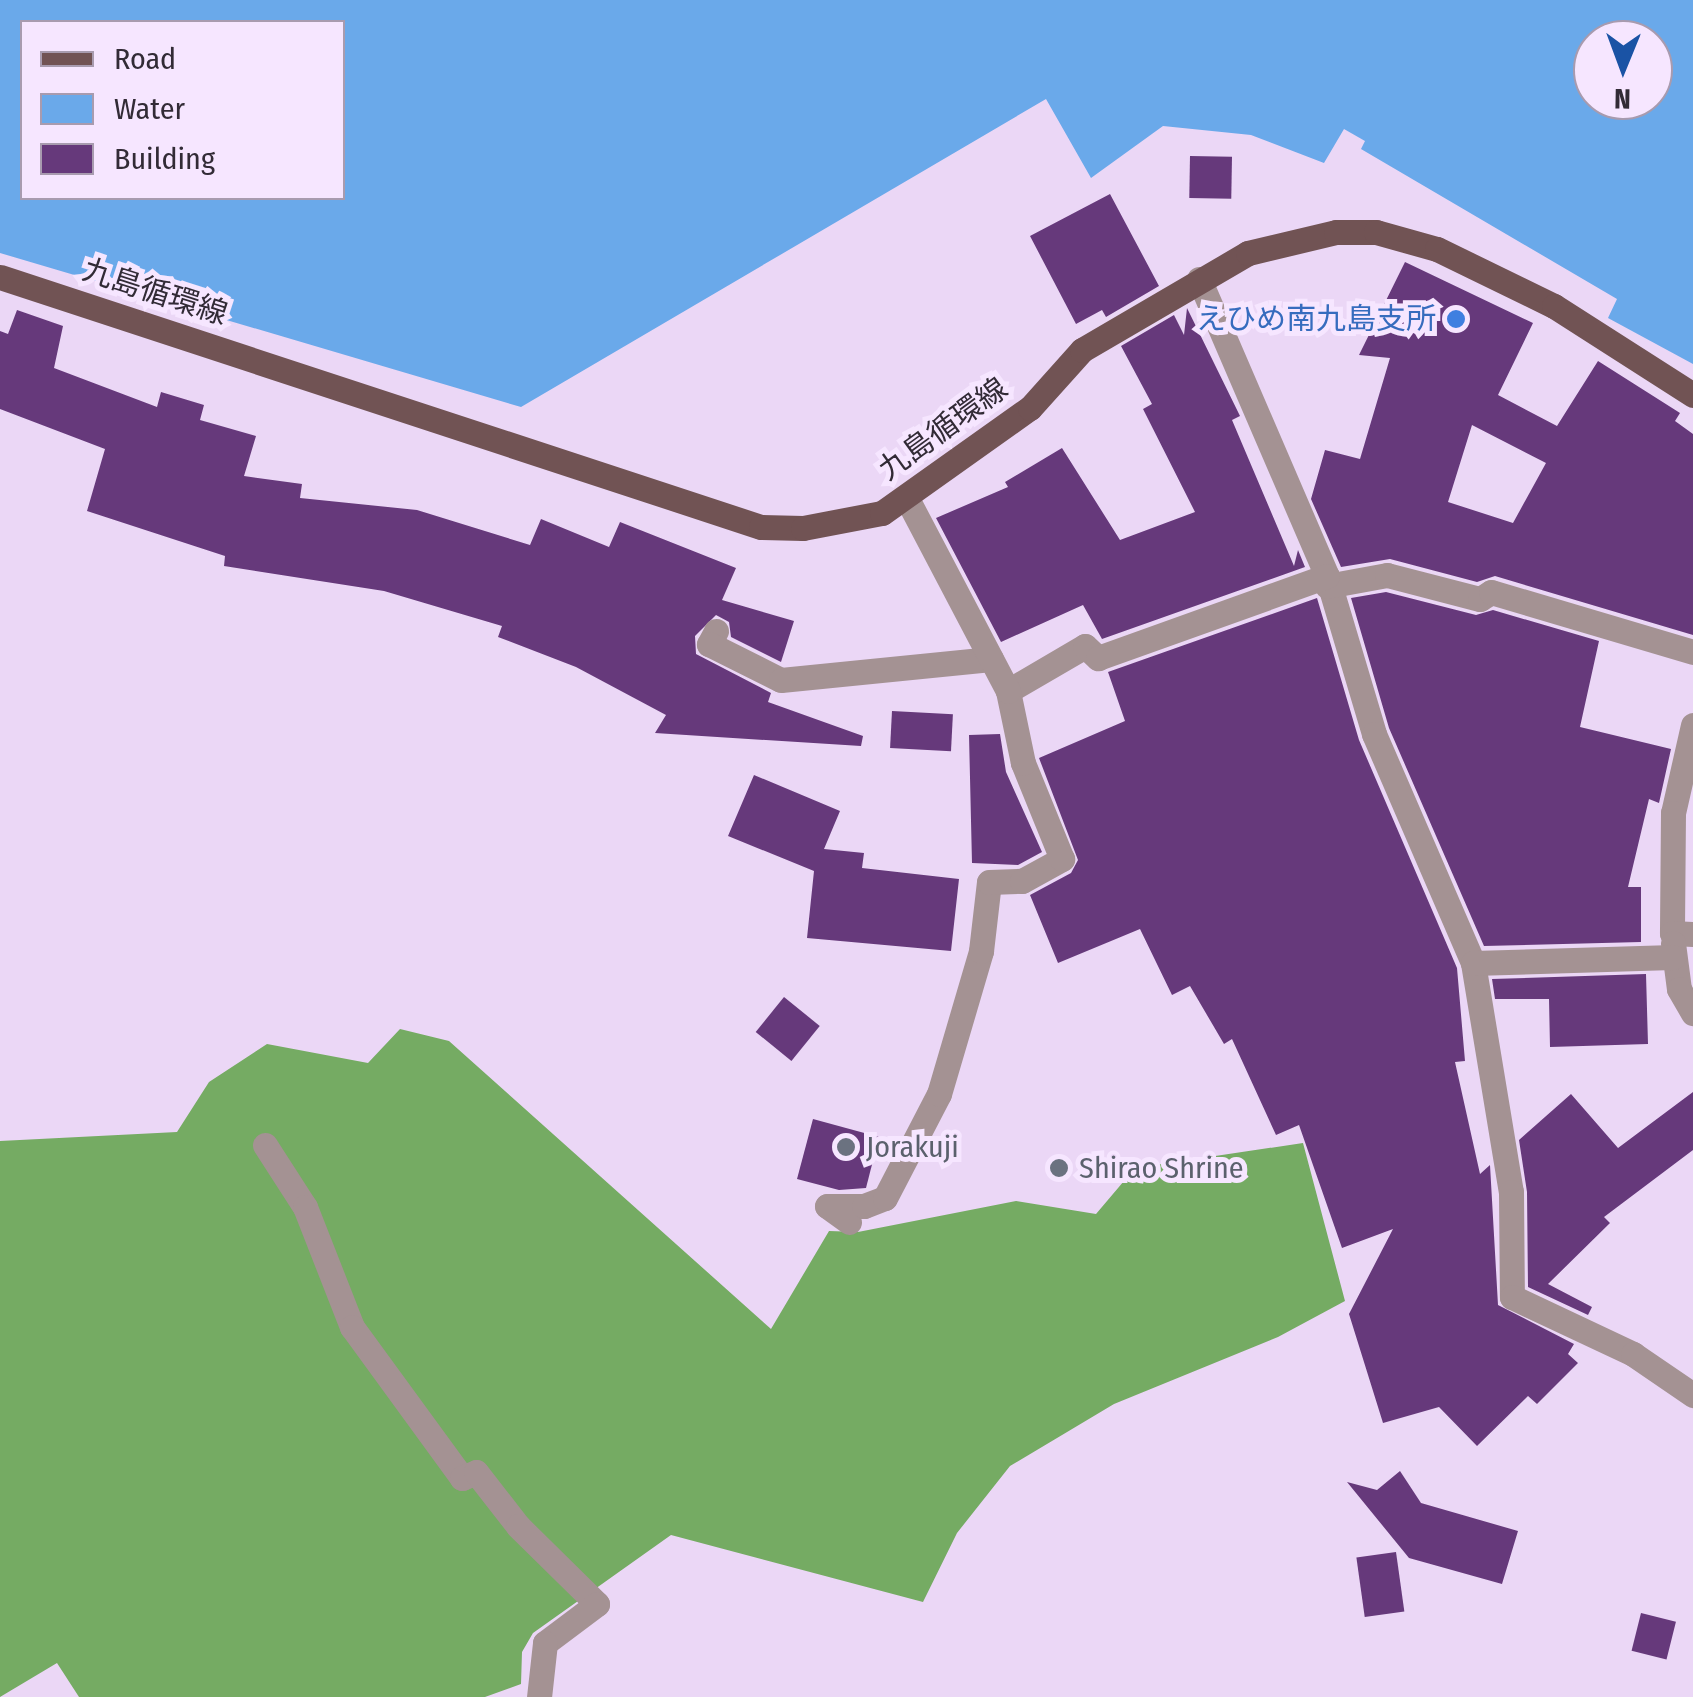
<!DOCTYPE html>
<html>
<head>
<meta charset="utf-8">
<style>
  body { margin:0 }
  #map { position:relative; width:1693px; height:1697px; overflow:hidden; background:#ebd7f6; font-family:"Fira Sans Condensed","Noto Sans JP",sans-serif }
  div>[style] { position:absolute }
  .forest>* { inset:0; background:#75ab63 }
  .water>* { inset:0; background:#6aa9ea }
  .building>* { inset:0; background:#66397b; transform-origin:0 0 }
  .minor>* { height:25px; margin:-12.5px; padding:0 12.5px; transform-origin:12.5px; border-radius:12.5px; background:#a49293 }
  .major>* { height:25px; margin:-12.5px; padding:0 12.5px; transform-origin:12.5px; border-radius:12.5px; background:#715354 }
  .dots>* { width:28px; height:28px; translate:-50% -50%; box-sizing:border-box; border:5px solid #f6e6ff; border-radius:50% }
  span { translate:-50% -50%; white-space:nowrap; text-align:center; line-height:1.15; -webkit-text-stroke:10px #f6e6ff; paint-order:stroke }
  .street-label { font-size:30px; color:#322b36 }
  .shop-label { font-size:30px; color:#366cbe }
  .right { translate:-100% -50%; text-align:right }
  .worship-label { font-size:30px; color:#5b616d }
  .left { translate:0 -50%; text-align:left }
  .legend { position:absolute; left:20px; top:20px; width:325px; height:180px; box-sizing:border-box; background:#f6e6ff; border:2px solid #a89baf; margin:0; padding:12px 18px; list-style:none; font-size:30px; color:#322b36 }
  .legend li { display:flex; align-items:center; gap:20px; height:50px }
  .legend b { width:50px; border:2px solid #a89baf }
  .north { position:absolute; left:1573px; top:20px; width:100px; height:100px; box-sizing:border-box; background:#f6e6ff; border:2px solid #a89baf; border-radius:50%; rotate:181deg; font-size:28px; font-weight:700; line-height:40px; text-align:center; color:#322b36 }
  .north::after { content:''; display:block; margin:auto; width:35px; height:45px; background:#1a53a5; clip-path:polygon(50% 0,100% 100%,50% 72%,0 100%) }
</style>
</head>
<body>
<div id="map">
  <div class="forest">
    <div style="clip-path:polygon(400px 1029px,449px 1041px,771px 1329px,829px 1231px,858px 1232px,1016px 1201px,1096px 1214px,1135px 1168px,1303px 1143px,1345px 1301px,1278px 1337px,1114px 1404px,1010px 1466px,957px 1533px,923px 1602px,671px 1535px,533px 1633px,522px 1652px,521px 1684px,485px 1697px,79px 1697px,57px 1663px,0 1697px,0 1141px,177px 1132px,209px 1082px,267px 1044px,368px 1063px)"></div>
  </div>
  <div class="water">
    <div style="clip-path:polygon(evenodd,0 0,1693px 0,1693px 364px,1608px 318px,1617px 299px,1361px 149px,1365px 141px,1344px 129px,1324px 163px,1251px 135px,1163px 126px,1091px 178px,1046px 99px,521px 407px,0 253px,0 0,22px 22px,342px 22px,342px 198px,22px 198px,22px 22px,0 0,1593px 40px,1653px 40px,1653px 100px,1593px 100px,1593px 40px)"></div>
  </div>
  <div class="building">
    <div style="left:1190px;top:156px;width:42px;height:42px;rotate:1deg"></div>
    <div style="clip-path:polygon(1110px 194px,1159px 286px,1106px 317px,1102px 310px,1076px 324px,1030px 236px)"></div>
    <div style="clip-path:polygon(evenodd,1405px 262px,1533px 323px,1498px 395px,1557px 426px,1598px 361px,1680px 413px,1675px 421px,1693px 434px,1693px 635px,1495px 576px,1477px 582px,1390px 559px,1341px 567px,1311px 499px,1325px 450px,1360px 459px,1390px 358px,1359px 355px,1405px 262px,1472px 425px,1546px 463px,1513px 523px,1448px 502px,1472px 425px)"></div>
    <div style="clip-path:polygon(1187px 308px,1240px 416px,1232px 420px,1294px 566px,1298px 550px,1305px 567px,1102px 639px,1083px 605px,1001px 642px,936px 518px,1008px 487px,1005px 482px,1062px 448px,1120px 540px,1195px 512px,1143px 409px,1152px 404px,1121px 346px,1174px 315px,1184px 335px)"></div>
    <div style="clip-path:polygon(17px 310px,63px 326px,54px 368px,157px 407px,161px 392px,204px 405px,200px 420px,256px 436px,244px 476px,302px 484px,300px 498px,417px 510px,530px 545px,541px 519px,609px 547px,620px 522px,736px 568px,722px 600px,794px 621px,781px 662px,731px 637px,729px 622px,716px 615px,695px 636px,696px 654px,771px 693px,768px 702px,863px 736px,861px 746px,655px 733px,666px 715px,576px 667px,498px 637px,502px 626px,384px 591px,224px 566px,225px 556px,87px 511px,105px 449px,0 409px,0 331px,8px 334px)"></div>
    <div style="clip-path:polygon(1386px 592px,1476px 615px,1493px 610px,1599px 641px,1580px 727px,1671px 749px,1659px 803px,1649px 799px,1628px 887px,1641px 887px,1641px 942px,1484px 946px,1389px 728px,1351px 598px)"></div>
    <div style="clip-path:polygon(1317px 598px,1359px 740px,1457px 968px,1465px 1061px,1455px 1062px,1480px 1174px,1490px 1165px,1498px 1305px,1574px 1344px,1568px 1354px,1578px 1363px,1537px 1404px,1528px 1396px,1477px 1446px,1439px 1407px,1383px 1423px,1349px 1314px,1393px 1229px,1342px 1248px,1299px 1125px,1276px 1135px,1232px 1039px,1224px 1044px,1190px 986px,1172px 995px,1140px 929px,1058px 963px,1030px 895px,1071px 873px,1078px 860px,1039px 758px,1125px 721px,1108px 672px)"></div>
    <div style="left:892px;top:711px;width:61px;height:37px;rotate:3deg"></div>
    <div style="clip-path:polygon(1000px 734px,1006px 772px,1042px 852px,1018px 865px,972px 863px,969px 735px)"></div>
    <div style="clip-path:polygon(754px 775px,840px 811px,824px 849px,864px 853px,862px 868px,959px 879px,951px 951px,807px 938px,814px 871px,728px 836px)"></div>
    <div style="clip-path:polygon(1646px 974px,1648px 1044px,1550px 1047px,1549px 999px,1495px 999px,1492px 979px)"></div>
    <div style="left:784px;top:997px;width:46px;height:45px;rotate:39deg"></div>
    <div style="clip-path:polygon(1693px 1092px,1693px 1150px,1604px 1217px,1610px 1223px,1548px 1284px,1592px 1307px,1588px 1315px,1528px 1287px,1527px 1192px,1519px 1140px,1571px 1094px,1618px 1148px)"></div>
    <div style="clip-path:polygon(813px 1119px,879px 1137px,866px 1188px,839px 1190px,797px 1179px)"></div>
    <div style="clip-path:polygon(1400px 1471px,1421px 1503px,1518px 1531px,1502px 1584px,1409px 1558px,1347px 1482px,1377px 1490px)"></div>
    <div style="left:1396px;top:1552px;width:60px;height:40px;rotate:82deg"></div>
    <div style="left:1641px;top:1613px;width:36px;height:39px;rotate:14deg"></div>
  </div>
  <div class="minor">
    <div style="left:1199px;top:279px;width:323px;rotate:66.7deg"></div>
    <div style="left:1327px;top:576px;width:165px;rotate:73.4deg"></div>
    <div style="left:1374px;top:734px;width:249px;rotate:66.6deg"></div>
    <div style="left:1473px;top:963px;width:232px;rotate:80.6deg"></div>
    <div style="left:1511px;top:1192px;width:105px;rotate:89.5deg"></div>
    <div style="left:1512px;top:1297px;width:134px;rotate:25.2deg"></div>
    <div style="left:1633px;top:1354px;width:73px;rotate:34.3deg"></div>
    <div style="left:1327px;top:586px;width:61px;rotate:-10.4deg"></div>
    <div style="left:1387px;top:575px;width:96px;rotate:14.5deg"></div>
    <div style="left:1480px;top:599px;width:13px;rotate:-32deg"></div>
    <div style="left:1491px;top:592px;width:211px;rotate:16.5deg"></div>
    <div style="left:716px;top:631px;width:15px;rotate:118deg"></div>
    <div style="left:709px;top:644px;width:80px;rotate:26.6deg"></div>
    <div style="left:781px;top:680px;width:211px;rotate:-5.7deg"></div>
    <div style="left:1008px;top:691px;width:89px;rotate:-30.3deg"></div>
    <div style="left:1085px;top:646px;width:18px;rotate:43deg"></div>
    <div style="left:1098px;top:658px;width:243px;rotate:-19.7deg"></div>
    <div style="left:1693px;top:725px;width:90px;rotate:102.8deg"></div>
    <div style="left:1673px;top:813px;width:120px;rotate:90.5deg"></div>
    <div style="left:1672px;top:933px;width:21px;rotate:3deg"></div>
    <div style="left:1673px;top:943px;width:46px;rotate:82.6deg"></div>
    <div style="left:1679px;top:989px;width:28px;rotate:60deg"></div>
    <div style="left:1473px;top:963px;width:200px;rotate:-1.7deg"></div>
    <div style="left:265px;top:1145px;width:74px;rotate:57.2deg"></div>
    <div style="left:305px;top:1207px;width:129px;rotate:68.6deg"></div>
    <div style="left:352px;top:1327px;width:187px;rotate:53.9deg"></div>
    <div style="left:462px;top:1478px;width:15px;rotate:-23deg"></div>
    <div style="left:476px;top:1472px;width:68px;rotate:52.1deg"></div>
    <div style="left:518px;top:1526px;width:111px;rotate:44.6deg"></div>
    <div style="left:597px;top:1604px;width:65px;rotate:143.1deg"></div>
    <div style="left:545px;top:1643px;width:54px;rotate:96.3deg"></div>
    <div style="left:849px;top:1222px;width:27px;rotate:-144deg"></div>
    <div style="left:827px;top:1206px;width:37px"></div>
    <div style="left:864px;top:1206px;width:22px;rotate:-21deg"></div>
    <div style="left:885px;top:1198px;width:117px;rotate:-62.6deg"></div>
    <div style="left:939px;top:1094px;width:149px;rotate:-73.6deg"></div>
    <div style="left:981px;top:951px;width:69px;rotate:-83.4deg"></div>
    <div style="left:989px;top:882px;width:33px;rotate:-2deg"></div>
    <div style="left:1022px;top:881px;width:46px;rotate:-28.8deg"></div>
    <div style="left:1062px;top:859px;width:104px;rotate:-112.1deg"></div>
    <div style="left:1023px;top:763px;width:74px;rotate:-101.8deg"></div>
    <div style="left:1008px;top:691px;width:219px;rotate:-117.7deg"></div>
  </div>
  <div class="major">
    <div style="left:0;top:277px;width:801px;rotate:18.19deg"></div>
    <div style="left:761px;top:527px;width:42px;rotate:1.4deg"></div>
    <div style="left:803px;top:528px;width:80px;rotate:-10.8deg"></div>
    <div style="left:882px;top:513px;width:181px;rotate:-35.4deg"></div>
    <div style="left:1030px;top:408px;width:78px;rotate:-48.1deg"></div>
    <div style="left:1082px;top:350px;width:192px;rotate:-30.3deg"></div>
    <div style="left:1248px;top:253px;width:90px;rotate:-13.4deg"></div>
    <div style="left:1336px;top:232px;width:40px"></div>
    <div style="left:1376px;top:232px;width:63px;rotate:15.6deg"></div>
    <div style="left:1437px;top:249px;width:130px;rotate:26deg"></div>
    <div style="left:1554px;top:306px;width:165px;rotate:32.6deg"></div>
  </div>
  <div class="dots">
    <div style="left:1456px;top:319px;background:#3f7fe0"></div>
    <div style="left:846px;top:1147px;background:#6b7280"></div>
    <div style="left:1059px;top:1168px;background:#6b7280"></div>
  </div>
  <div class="street-label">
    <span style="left:155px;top:292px;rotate:18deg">九島循環線</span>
    <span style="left:943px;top:429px;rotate:-36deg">九島循環線</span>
  </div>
  <div class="shop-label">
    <span class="right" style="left:1436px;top:319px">えひめ南九島支所</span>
  </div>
  <div class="worship-label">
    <span class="left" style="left:866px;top:1147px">Jorakuji</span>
    <span class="left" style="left:1079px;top:1168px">Shirao Shrine</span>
  </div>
  <ul class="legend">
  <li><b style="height:12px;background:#715354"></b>Road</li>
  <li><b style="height:28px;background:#6aa9ea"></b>Water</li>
  <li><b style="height:28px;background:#66397b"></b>Building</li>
  </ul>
  <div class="north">N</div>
</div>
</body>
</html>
